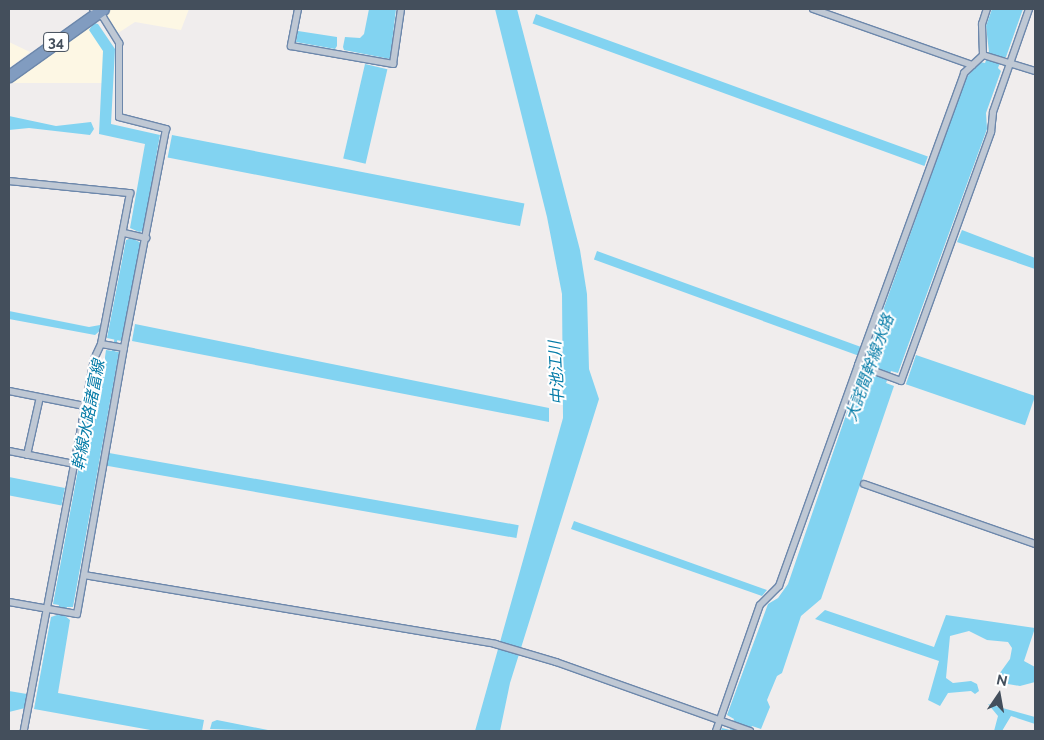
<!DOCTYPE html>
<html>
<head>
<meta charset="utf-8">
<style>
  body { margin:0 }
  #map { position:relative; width:1044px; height:740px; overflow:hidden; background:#f0eded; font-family:Raleway,"Noto Sans JP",sans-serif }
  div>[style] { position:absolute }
  .commercial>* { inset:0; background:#fdf7e4 }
  .water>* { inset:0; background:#82d3f1; transform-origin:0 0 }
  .stream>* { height:2.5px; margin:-1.25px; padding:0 1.25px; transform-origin:1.25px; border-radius:1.25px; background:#82d3f1 }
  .roads { filter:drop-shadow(1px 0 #6c87ab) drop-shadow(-1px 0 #6c87ab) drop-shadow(0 1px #6c87ab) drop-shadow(0 -1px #6c87ab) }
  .street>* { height:6px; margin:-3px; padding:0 3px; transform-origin:3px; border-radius:3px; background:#bfc8d4 }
  .highway>* { height:11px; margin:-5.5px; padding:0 5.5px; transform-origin:5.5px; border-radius:5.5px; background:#819cc0 }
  span { translate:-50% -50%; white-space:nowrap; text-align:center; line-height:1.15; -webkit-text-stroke:4px #fff; paint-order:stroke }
  .shield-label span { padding:1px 4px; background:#fff; border:1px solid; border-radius:4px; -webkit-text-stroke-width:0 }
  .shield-label { font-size:14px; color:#444f5c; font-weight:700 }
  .water-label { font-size:16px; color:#047ba7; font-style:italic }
  .frame { position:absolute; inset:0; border:10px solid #444f5c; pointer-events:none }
  .north { position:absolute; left:974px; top:670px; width:50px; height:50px; -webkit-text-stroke:4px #fff; paint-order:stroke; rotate:12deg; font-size:14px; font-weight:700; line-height:20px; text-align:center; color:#444f5c }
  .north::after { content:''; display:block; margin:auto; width:18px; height:22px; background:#444f5c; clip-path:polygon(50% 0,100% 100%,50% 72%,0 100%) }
</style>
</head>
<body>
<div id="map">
  <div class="commercial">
    <div style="clip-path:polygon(110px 9px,189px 9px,181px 30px,135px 22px,112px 37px,98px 18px)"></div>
    <div style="clip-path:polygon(89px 27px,106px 51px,105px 83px,11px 83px)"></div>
    <div style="clip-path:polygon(9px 42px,30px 52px,9px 68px)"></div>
  </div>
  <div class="water">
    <div style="clip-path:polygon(369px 9px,396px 9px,390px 59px,344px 50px,343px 47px,345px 37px,360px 38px,364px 34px)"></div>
    <div style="clip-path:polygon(495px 9px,517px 9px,580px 250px,587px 294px,589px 369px,599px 399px,510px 683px,500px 731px,475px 731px,563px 418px,562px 294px,547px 217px)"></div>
    <div style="clip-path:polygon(992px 9px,1023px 9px,1006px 57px,1002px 57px,998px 68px,1001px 71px,986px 113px,987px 129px,898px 373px,891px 371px,886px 383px,894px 386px,821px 599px,801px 616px,782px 673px,777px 676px,767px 700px,770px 707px,761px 729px,752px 726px,750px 731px,721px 731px,722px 728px,730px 730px,734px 719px,727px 715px,768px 604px,778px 598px,788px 584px,860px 374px,868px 377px,873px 364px,865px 361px,966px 78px,980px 62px,985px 63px,989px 52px,986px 26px)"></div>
    <div style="left:536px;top:14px;width:417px;height:10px;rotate:20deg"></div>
    <div style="clip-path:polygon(94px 23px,98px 24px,115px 49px,111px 124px,160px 135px,143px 231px,139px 232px,130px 228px,145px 144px,99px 134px,103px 51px,89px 30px)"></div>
    <div style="clip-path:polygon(298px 31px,337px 37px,337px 46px,335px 49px,296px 42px)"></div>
    <div style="left:365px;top:64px;width:23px;height:97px;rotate:13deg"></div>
    <div style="clip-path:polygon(9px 116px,56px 126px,91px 122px,94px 129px,90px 135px,29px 128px,9px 130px)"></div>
    <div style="left:172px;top:135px;width:359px;height:23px;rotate:11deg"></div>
    <div style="clip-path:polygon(962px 230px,1035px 258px,1035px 269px,957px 242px)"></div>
    <div style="clip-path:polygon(132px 238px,141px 243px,121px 341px,107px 338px,126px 240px)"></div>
    <div style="left:597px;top:251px;width:281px;height:9px;rotate:20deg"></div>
    <div style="clip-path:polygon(9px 311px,89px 327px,100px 325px,102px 329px,95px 335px,9px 319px)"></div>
    <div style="clip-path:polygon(135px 324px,549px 408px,549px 422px,132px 341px)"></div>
    <div style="clip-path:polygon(106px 350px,119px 352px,73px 607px,67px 607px,65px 616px,70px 620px,58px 693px,204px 720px,202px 731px,156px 731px,34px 709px,51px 617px,57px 615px,59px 605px,53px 604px,98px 363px,104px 364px)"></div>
    <div style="left:916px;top:355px;width:126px;height:31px;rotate:19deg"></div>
    <div style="left:109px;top:453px;width:416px;height:13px;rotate:10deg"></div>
    <div style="left:9px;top:477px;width:57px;height:18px;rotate:11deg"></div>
    <div style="clip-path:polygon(574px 521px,767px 590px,762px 596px,571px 529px)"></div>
    <div style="clip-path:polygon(825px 610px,934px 647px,946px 615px,1035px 628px,1024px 661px,1035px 667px,1035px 682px,1020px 686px,1002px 683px,997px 677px,1010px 659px,1012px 648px,1008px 642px,987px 640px,969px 631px,950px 636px,946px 678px,953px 683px,971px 681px,977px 684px,979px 691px,975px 694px,971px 691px,948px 693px,940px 706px,928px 700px,939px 661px,815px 619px)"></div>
    <div style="clip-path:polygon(9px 691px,27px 694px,25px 708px,9px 712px)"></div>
    <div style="clip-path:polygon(988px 704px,1035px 717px,1035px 724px,1011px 716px,1002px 731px,994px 731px,998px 716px)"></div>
    <div style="clip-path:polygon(217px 720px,273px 731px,210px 729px,212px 722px)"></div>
  </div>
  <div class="stream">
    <div style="left:112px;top:354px;width:17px;rotate:-77deg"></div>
  </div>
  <div class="roads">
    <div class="street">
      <div style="left:93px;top:9px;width:13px;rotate:39deg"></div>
      <div style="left:103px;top:17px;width:31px;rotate:58deg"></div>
      <div style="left:119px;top:43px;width:74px;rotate:90deg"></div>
      <div style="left:119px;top:117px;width:49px;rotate:14.3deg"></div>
      <div style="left:166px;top:129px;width:223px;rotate:100.9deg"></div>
      <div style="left:124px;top:348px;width:23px;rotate:-170deg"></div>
      <div style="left:298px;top:9px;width:38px;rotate:101deg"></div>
      <div style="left:291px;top:46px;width:104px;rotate:10deg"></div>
      <div style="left:393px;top:64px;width:56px;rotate:-81.7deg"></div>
      <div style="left:813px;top:9px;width:169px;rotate:19.4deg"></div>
      <div style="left:983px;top:55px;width:54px;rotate:17.1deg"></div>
      <div style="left:9px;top:181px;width:122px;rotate:5.7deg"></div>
      <div style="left:130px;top:193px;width:154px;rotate:100.9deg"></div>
      <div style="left:101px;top:344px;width:17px;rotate:115deg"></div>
      <div style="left:94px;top:359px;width:379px;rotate:100.7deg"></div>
      <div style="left:124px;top:233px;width:23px;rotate:13deg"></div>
      <div style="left:858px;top:365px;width:311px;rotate:-70deg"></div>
      <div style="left:964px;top:73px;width:26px;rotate:-43deg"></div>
      <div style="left:983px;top:55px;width:31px;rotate:-92deg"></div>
      <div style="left:982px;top:24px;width:16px;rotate:-72deg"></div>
      <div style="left:9px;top:391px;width:77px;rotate:11.2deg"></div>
      <div style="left:9px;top:451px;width:66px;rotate:11.3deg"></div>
      <div style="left:27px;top:455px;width:59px;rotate:-77.4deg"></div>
      <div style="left:864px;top:484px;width:181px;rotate:19.3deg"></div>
      <div style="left:84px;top:575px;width:417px;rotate:9.5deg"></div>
      <div style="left:495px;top:644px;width:64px;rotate:16.4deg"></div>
      <div style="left:556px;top:662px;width:206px;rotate:19.6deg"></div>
      <div style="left:9px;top:602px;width:69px;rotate:10deg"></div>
      <div style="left:77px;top:614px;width:270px;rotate:-80deg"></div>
      <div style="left:716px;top:731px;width:133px;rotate:-70.8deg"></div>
      <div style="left:760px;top:605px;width:27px;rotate:-45deg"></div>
      <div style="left:779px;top:586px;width:235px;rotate:-70.3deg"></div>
      <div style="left:858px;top:365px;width:46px;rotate:20.4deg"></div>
      <div style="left:901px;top:381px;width:265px;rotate:-70.1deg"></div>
      <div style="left:991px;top:132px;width:20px;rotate:-84deg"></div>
      <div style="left:993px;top:112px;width:109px;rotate:-70.7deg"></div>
    </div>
    <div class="highway">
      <div style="left:9px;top:76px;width:115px;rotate:-35.5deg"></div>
    </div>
  </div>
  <div class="shield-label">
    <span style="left:56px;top:42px">34</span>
  </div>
  <div class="water-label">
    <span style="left:870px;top:368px;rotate:-70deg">大詫間幹線水路</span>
    <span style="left:557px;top:373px;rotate:-93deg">中池江川</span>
    <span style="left:89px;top:415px;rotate:-79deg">幹線水路諸富線</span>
  </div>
  <div class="frame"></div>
  <div class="north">N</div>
</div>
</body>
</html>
